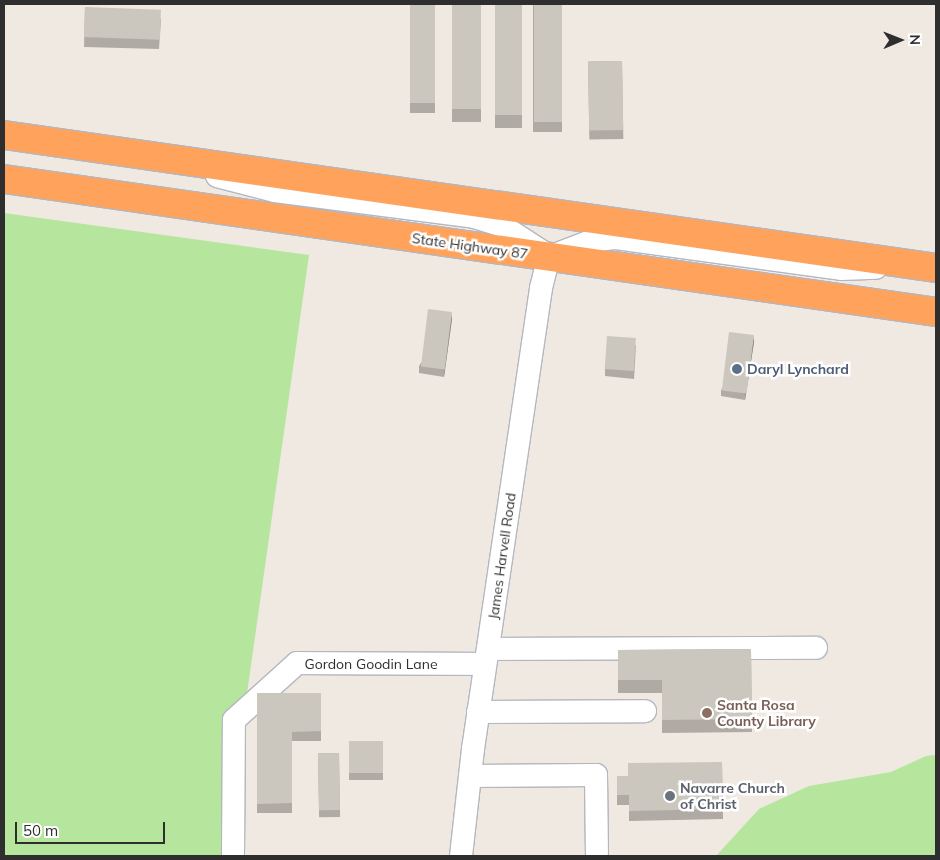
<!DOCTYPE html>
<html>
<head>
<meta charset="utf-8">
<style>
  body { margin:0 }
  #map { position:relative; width:940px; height:860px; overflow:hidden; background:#efe9e1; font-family:Mulish,sans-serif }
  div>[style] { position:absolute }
  .green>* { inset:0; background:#b6e59e }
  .roads { filter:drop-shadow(1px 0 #b4b7c1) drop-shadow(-1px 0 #b4b7c1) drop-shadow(0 1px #b4b7c1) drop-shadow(0 -1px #b4b7c1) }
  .minor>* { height:22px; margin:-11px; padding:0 11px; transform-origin:11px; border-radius:11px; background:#fff }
  .highway>* { height:28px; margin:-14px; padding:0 14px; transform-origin:14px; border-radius:14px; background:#ffa35c }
  .wall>* { inset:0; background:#afaba4; transform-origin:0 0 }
  .shaded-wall>* { inset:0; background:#8e8b86 }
  .building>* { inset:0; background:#cbc7bf; transform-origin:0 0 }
  .dots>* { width:14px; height:14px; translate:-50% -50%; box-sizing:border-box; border:2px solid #fff; border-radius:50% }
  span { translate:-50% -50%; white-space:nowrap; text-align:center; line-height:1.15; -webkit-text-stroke:5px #fff; paint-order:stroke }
  .street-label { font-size:14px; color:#2e2e2e }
  .service-label { font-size:14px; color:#4e5e75; font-weight:700 }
  .left { translate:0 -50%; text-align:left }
  .education-label { font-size:14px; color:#785e54; font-weight:700 }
  .worship-label { font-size:14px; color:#5b616d; font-weight:700 }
  .frame { position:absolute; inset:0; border:5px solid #2e2e2e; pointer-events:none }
  .north { position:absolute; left:875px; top:15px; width:50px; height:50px; -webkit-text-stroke:4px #fff; paint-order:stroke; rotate:89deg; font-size:14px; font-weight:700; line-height:20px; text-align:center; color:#2e2e2e }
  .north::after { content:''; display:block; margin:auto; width:18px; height:22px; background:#2e2e2e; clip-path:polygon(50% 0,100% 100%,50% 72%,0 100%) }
  .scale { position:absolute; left:15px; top:822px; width:150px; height:22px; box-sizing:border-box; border:2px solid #2e2e2e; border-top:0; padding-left:6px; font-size:15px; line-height:18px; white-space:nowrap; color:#2e2e2e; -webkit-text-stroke:4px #fff; paint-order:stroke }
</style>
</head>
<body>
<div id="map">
  <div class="green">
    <div style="clip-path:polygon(4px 213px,309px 255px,224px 856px,4px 856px)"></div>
    <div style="clip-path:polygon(936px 755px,936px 856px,716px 856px,759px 809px,809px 786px,891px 772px,926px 756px)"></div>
  </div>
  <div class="roads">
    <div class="minor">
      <div style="left:217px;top:176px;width:60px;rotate:14.5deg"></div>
      <div style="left:275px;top:191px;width:201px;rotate:7.4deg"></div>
      <div style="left:474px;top:217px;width:28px;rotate:17deg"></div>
      <div style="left:501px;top:225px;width:57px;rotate:32.9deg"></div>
      <div style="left:549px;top:257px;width:45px;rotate:-20.9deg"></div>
      <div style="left:591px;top:241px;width:25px;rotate:-7deg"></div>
      <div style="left:616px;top:238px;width:227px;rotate:7.8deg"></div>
      <div style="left:841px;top:269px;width:35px;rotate:-2deg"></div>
      <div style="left:488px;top:649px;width:328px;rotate:-0.2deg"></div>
      <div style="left:478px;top:712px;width:167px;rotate:-0.3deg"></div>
      <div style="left:470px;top:776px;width:126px;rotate:-0.5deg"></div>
      <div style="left:596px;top:775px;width:78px;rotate:89.3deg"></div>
      <div style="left:233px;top:856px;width:136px;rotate:-89.6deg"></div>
      <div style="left:234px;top:720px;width:85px;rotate:-42.1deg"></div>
      <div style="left:297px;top:663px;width:188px;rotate:0.3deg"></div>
      <div style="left:461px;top:856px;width:108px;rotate:-83.6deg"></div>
      <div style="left:473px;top:749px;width:466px;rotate:-81.6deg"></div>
      <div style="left:541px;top:288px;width:32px;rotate:-76deg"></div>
    </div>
    <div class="highway">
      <div style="left:4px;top:135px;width:941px;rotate:8.12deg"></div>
      <div style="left:4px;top:179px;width:941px;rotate:8.12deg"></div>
    </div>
  </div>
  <div class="wall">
    <div style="left:410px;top:4px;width:25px;height:109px"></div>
    <div style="left:452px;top:4px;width:29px;height:118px"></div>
    <div style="left:495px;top:4px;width:27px;height:124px"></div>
    <div style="left:533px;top:4px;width:29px;height:128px"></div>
    <div style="clip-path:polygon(85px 7px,161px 19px,159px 49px,84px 47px)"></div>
    <div style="left:622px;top:61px;width:78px;height:34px;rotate:89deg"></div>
    <div style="clip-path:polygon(452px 319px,444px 377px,419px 373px,419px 366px)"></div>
    <div style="clip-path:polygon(754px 342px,745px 400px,721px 396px,721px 390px)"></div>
    <div style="clip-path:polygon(636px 345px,634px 379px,605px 376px,605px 369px)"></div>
    <div style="clip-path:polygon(751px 649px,752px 732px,662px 733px,662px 693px,618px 693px,618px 650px)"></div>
    <div style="clip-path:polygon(257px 693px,321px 693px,321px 741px,292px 741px,292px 813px,257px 813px)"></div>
    <div style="left:349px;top:741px;width:34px;height:39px"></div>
    <div style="left:339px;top:753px;width:64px;height:21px;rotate:89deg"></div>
    <div style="clip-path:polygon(722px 762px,723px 819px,629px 821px,629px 805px,617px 805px,617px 786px,628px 776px)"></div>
  </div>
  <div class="shaded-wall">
    <div style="clip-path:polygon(452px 312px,452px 319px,444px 377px,444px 370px)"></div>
    <div style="clip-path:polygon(754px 335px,754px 342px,745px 400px,745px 393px)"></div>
  </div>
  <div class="building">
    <div style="left:410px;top:4px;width:25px;height:99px"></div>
    <div style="left:452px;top:4px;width:29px;height:105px"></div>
    <div style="left:495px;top:4px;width:27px;height:111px"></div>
    <div style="left:534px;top:4px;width:28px;height:118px"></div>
    <div style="left:85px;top:7px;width:76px;height:30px;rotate:2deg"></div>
    <div style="left:622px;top:61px;width:69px;height:34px;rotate:89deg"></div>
    <div style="left:428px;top:309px;width:24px;height:58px;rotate:7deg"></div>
    <div style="left:729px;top:332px;width:25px;height:59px;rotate:7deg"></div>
    <div style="left:607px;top:336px;width:29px;height:33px;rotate:4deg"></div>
    <div style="clip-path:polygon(751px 649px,752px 719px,662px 720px,662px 680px,618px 680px,618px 650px)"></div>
    <div style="clip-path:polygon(257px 693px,321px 693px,321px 731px,292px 732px,292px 803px,257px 804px)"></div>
    <div style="left:349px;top:741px;width:34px;height:32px"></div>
    <div style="left:339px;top:753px;width:57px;height:21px;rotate:89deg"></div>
    <div style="clip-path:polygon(722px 762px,723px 809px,629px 811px,629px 795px,617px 795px,617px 776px,628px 776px,628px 763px)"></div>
  </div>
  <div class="dots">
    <div style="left:737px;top:369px;background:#5c6f8a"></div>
    <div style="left:707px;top:713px;background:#8d6e63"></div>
    <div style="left:670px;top:796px;background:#6b7280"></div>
  </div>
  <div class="street-label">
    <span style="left:470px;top:246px;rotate:8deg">State Highway 87</span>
    <span style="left:502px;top:556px;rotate:-82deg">James Harvell Road</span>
    <span style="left:371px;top:664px">Gordon Goodin Lane</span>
  </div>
  <div class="service-label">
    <span class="left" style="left:747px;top:369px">Daryl Lynchard</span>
  </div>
  <div class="education-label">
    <span class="left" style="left:717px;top:713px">Santa Rosa<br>County Library</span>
  </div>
  <div class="worship-label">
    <span class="left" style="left:680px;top:796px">Navarre Church<br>of Christ</span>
  </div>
  <div class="frame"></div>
  <div class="north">N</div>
  <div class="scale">50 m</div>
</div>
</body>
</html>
